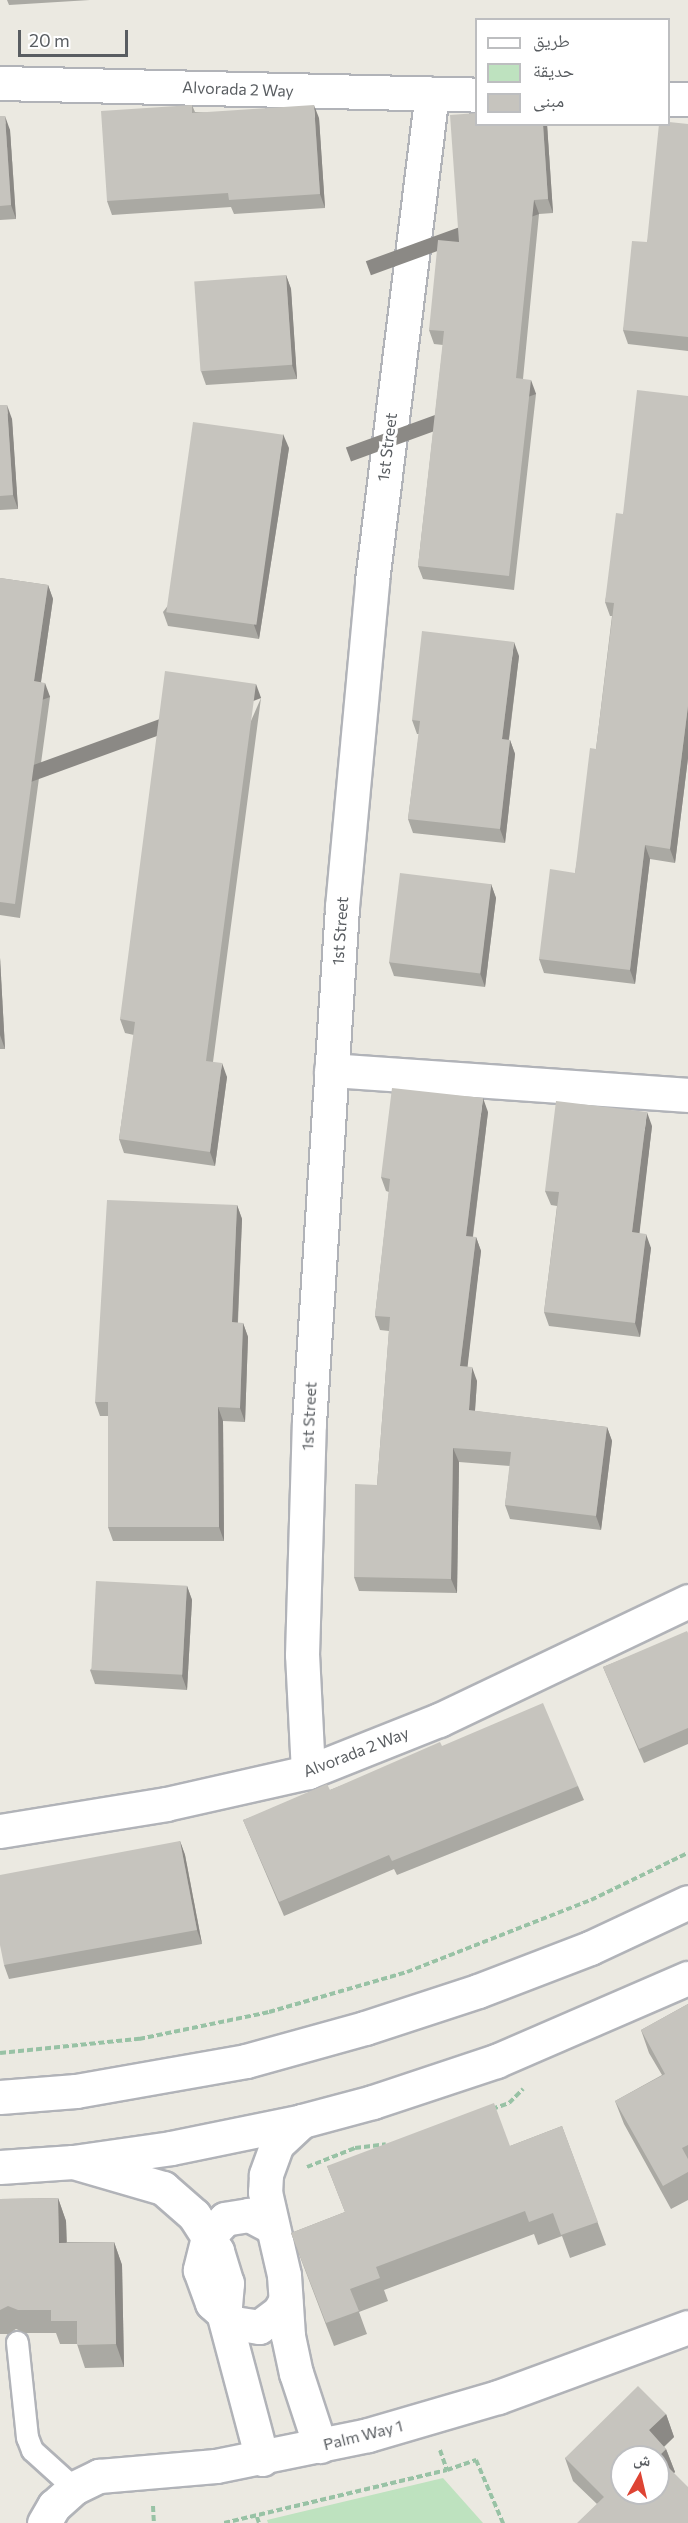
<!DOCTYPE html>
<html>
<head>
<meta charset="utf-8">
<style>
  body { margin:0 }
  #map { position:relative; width:688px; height:2523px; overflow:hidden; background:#ebe9e1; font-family:Commissioner,"Noto Naskh Arabic",sans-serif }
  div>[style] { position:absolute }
  .green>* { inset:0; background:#bee2bf }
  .path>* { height:4px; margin-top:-2px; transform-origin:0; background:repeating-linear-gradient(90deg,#98c2a5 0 6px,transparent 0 9px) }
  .roads { filter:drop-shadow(2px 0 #b1b3b8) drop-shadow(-2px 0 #b1b3b8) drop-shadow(0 2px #b1b3b8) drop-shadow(0 -2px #b1b3b8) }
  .lane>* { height:21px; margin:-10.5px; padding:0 10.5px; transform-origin:10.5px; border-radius:10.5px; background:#fff }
  .street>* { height:33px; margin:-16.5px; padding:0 16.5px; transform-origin:16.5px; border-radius:16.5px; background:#fff }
  .secondary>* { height:33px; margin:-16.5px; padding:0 16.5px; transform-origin:16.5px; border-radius:16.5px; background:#fff }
  .wall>* { inset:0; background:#aaa9a3 }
  .shaded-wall>* { inset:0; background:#8b8985; transform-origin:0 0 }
  .building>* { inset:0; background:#c6c4be; transform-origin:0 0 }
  span { translate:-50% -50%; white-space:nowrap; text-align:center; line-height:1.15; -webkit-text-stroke:6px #fff; paint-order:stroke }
  .street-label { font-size:16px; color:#595d61 }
  .legend { position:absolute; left:475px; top:18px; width:195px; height:108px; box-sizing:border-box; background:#fff; border:2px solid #bdbec0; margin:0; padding:8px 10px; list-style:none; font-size:18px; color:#595d61 }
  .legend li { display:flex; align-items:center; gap:12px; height:30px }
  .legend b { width:30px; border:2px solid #bdbec0 }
  .north { position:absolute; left:610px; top:2445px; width:60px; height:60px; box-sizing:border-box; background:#fff; border:2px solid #bdbec0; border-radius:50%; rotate:8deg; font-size:16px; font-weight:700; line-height:24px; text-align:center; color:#595d61 }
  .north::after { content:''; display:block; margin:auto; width:21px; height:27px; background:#de4434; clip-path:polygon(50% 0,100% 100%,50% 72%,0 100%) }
  .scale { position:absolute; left:18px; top:30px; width:110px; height:27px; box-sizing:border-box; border:3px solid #595d61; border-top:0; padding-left:8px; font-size:18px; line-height:21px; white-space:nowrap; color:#595d61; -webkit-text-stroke:4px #fff; paint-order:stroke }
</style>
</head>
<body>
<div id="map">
  <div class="green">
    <div style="clip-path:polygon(443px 2478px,483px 2523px,268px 2523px,267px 2520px)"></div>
  </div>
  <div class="path">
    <div style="left:0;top:2053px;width:140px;rotate:-5.8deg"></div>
    <div style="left:139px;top:2039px;width:133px;rotate:-11.7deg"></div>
    <div style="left:269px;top:2012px;width:144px;rotate:-16.2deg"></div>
    <div style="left:407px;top:1972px;width:198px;rotate:-21.4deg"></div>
    <div style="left:591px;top:1900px;width:108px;rotate:-25.9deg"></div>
    <div style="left:492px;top:2109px;width:18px;rotate:-19deg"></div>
    <div style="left:509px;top:2103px;width:20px;rotate:-45deg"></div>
    <div style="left:307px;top:2167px;width:52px;rotate:-21.6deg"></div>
    <div style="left:355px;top:2148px;width:31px;rotate:-7deg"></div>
    <div style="left:440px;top:2450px;width:21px;rotate:71deg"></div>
    <div style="left:447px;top:2470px;width:31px;rotate:-19deg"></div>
    <div style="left:476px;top:2460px;width:69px;rotate:66.8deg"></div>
    <div style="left:153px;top:2506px;width:17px;rotate:87deg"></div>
    <div style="left:257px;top:2517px;width:6px;rotate:72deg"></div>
    <div style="left:224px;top:2523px;width:229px;rotate:-13.4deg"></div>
  </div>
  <div class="roads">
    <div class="lane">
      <div style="left:17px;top:2342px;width:96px;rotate:84deg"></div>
      <div style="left:27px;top:2437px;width:14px;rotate:69deg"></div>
      <div style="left:32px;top:2450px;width:57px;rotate:42.1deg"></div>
    </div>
    <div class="street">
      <div style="left:0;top:83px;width:476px;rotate:1.4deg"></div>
      <div style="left:668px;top:99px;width:20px"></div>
      <div style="left:331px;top:1070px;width:358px;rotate:4deg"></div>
      <div style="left:308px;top:1772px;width:117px;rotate:-92.9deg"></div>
      <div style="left:302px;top:1655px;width:232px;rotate:-88.3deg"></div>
      <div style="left:309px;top:1423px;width:517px;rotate:-86.34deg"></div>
      <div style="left:342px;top:907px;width:327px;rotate:-84.7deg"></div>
      <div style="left:372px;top:581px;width:491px;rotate:-83deg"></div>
      <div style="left:0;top:1831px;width:168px;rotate:-9.2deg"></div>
      <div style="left:166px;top:1804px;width:146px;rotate:-12.7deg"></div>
      <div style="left:308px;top:1772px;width:141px;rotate:-21.7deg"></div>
      <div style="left:439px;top:1720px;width:276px;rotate:-25.5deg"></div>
      <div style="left:302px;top:2121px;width:34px;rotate:137deg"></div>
      <div style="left:277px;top:2144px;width:33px;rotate:110deg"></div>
      <div style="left:266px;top:2175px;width:17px;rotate:93deg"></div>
      <div style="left:265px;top:2192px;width:85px;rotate:77.1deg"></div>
      <div style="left:284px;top:2275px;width:61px;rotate:86.2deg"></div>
      <div style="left:288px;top:2336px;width:38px;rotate:78deg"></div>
      <div style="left:296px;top:2373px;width:77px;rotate:71.8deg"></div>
      <div style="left:73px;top:2162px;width:94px;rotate:16.1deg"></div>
      <div style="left:163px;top:2188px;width:41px;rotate:41.1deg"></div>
      <div style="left:194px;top:2215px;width:43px;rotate:57.4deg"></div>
      <div style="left:217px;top:2251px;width:34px;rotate:73deg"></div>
      <div style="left:227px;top:2283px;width:33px;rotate:95deg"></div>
      <div style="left:224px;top:2316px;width:148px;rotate:75.1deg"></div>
      <div style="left:270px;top:2226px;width:24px;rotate:-152deg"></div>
      <div style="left:249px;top:2215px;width:24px;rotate:171deg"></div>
      <div style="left:225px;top:2219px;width:25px;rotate:133deg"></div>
      <div style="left:208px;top:2237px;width:34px;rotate:104deg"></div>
      <div style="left:200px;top:2270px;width:35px;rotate:70deg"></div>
      <div style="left:212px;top:2303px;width:30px;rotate:42deg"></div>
      <div style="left:234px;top:2323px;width:25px;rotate:9deg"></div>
      <div style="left:259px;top:2327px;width:25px;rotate:-37deg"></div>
      <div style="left:279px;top:2312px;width:13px;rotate:-61deg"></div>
      <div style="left:44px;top:2523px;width:20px;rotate:-60deg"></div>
      <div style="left:54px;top:2506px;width:27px;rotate:-42deg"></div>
      <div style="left:74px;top:2488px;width:28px;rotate:-26deg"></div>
      <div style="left:99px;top:2476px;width:117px;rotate:-4.9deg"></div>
      <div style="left:216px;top:2466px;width:155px;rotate:-11.5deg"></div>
      <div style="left:368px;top:2435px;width:135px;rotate:-16.3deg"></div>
      <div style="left:498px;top:2397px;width:202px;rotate:-20.2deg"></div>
    </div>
    <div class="secondary">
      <div style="left:0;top:2097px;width:76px;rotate:-4.5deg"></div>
      <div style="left:76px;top:2091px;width:173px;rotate:-10deg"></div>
      <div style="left:246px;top:2061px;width:123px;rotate:-15.5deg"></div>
      <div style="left:365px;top:2028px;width:119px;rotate:-18.1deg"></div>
      <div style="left:478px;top:1991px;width:120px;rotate:-21deg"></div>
      <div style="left:590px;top:1948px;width:108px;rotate:-25.1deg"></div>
      <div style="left:0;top:2167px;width:73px;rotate:-3.9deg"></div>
      <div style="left:73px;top:2162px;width:99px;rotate:-8.1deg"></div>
      <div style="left:171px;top:2148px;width:134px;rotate:-11.6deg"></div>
      <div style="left:302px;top:2121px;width:73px;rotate:-15deg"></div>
      <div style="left:373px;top:2102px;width:130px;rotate:-18.4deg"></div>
      <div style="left:496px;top:2061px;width:209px;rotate:-23.4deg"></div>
    </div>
  </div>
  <div class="wall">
    <div style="clip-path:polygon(7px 0,90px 0,9px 5px)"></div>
    <div style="clip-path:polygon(192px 105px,195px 112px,319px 118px,325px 208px,234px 214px,231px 207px,112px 215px,107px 201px)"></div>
    <div style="clip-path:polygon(0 116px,10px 130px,16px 219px,0 220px)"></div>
    <div style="clip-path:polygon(477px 124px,547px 124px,553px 213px,539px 214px,523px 379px,536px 394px,514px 590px,423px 579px,418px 566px,443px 345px,434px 344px,429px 330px,459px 242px)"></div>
    <div style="clip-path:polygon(688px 124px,688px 351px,628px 344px,623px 330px,647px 242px)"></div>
    <div style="clip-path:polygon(286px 275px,291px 289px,297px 379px,206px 385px,201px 371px)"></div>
    <div style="clip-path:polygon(688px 396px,688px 758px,675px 863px,650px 859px,635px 984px,544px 973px,539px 959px,575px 873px,596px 749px,612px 616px,610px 616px,605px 602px,623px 514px)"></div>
    <div style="clip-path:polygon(0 405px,12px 419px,18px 509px,0 510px)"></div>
    <div style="clip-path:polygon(289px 448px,259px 639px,168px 626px,163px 612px)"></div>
    <div style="clip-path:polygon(0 578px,48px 585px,53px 599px,41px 682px,50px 697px,20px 918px,0 915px)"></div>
    <div style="clip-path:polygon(519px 656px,509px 740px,510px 740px,515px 754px,505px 843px,413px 833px,408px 819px,419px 734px,417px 734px,412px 720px)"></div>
    <div style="clip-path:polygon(261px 698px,213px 1062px,227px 1077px,215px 1166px,124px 1153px,119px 1139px,134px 1035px,125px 1033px,120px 1019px)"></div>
    <div style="clip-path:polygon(491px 884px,496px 898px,485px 987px,394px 976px,389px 962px)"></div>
    <div style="clip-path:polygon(0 958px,5px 1049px,0 1049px)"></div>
    <div style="clip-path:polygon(488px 1112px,473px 1237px,476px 1237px,481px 1251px,467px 1366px,477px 1381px,475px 1411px,607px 1427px,612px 1441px,601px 1530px,510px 1519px,505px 1505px,510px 1466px,459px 1462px,457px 1593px,359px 1591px,354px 1577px,377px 1485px,389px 1331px,380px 1330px,375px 1316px,389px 1192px,386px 1191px,381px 1177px)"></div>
    <div style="clip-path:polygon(652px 1126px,639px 1233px,651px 1248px,640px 1337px,549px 1326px,544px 1312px,557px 1206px,551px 1205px,545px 1191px)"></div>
    <div style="clip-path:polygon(237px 1205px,242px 1219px,238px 1323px,243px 1323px,248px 1337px,245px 1422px,223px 1421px,224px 1541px,113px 1541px,108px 1527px,108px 1416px,100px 1416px,95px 1402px)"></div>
    <div style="clip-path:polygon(187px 1586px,192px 1600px,187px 1690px,95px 1684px,90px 1670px)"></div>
    <div style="clip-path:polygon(688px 1633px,688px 1744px,644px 1763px,603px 1667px)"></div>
    <div style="clip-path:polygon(442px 1746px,578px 1786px,584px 1800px,397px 1875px,394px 1869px,284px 1916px,243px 1820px,330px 1790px)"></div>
    <div style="clip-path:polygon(180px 1841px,185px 1855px,202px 1944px,9px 1979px,4px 1965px)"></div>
    <div style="clip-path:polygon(688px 2004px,688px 2200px,671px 2209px,624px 2124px,615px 2101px,662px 2075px,649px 2053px,641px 2030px)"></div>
    <div style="clip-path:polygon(562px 2126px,606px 2245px,570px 2258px,562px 2236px,538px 2245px,534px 2234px,384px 2290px,388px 2301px,359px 2312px,367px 2334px,334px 2346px,291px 2233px,345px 2212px,327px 2166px,510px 2146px)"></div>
    <div style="clip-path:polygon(58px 2198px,66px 2221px,67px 2242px,114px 2242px,122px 2265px,124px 2367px,85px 2368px,77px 2344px,60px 2344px,56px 2333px,26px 2333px,16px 2329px,8px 2334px,0 2334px,0 2199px)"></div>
    <div style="clip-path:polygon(666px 2414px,674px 2437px,664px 2447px,666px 2449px,675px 2472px,674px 2473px,597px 2504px,573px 2481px,565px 2458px)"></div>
  </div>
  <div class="shaded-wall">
    <div style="clip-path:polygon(314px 105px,319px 118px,325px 208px,320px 194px)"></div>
    <div style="clip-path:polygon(5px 116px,10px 130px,16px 219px,11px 205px)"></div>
    <div style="clip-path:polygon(543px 124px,547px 124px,553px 213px,548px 199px)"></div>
    <div style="left:534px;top:200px;width:15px;height:179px;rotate:70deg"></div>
    <div style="clip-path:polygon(286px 275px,291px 289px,297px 379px,292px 365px)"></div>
    <div style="left:531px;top:380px;width:15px;height:197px;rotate:70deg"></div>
    <div style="clip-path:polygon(7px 405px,12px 419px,18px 509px,13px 495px)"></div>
    <div style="clip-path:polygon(283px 434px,289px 448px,259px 639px,254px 625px)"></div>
    <div style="clip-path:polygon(48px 585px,53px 599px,39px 695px,34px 681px)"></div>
    <div style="clip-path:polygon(514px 642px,519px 656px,507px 753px,502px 739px)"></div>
    <div style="left:45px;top:683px;width:15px;height:223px;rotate:70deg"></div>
    <div style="left:256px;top:684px;width:15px;height:380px;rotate:70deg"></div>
    <div style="clip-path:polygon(688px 706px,688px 758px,675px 863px,670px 849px)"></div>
    <div style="clip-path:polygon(510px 740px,515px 754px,505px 843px,500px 829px)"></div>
    <div style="clip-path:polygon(645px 845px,650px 859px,635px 984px,630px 970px)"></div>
    <div style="clip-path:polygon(491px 884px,496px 898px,485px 987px,480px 973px)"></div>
    <div style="clip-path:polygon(0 958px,5px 1049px,0 1035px)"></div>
    <div style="clip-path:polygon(222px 1063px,227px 1077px,215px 1166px,210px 1152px)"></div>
    <div style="clip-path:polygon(483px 1098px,488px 1112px,471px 1250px,466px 1236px)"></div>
    <div style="clip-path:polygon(647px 1112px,652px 1126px,638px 1246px,632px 1232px)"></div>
    <div style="clip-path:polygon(237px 1205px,242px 1219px,237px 1336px,232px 1322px)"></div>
    <div style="clip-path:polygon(646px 1234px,651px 1248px,640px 1337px,635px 1323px)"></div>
    <div style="clip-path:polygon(476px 1237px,481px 1251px,466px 1380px,460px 1366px)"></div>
    <div style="clip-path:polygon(243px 1323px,248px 1337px,245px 1422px,240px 1408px)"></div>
    <div style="clip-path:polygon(472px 1367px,477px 1381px,474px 1424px,469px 1410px)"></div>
    <div style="clip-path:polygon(218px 1407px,223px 1421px,224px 1541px,219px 1527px)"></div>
    <div style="clip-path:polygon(607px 1427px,612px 1441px,601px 1530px,596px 1516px)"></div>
    <div style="clip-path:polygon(453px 1448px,459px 1462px,457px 1593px,451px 1579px)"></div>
    <div style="clip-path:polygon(187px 1586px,192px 1600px,187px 1690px,182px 1676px)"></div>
    <div style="clip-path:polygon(180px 1841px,185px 1855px,202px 1944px,197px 1930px)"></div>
    <div style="clip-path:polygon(58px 2198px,66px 2221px,67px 2266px,59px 2243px)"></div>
    <div style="clip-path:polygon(114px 2242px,122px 2265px,124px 2367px,116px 2344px)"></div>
    <div style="clip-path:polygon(666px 2414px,674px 2437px,657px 2453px,649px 2430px)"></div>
    <div style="clip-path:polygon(666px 2449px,675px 2472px,666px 2480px,658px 2457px)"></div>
  </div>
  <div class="building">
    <div style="clip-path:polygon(192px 105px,192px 113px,314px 105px,320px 194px,229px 200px,228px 193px,107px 201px,101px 111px)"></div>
    <div style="clip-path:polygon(477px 113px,477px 124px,543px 124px,548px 199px,534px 200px,516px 378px,531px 380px,509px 576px,418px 566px,444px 331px,429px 330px,438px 240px,459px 242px,450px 115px)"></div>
    <div style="clip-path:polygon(0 116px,5px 116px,11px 205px,0 206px)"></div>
    <div style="clip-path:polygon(669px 122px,688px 124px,688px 337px,623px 330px,632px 241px,647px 242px,659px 124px,669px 124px)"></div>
    <div style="left:286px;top:275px;width:90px;height:92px;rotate:86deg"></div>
    <div style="clip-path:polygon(637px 390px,688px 396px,688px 706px,670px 849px,645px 845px,630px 970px,539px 959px,550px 869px,575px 873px,590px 748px,596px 749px,614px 603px,605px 602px,616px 513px,623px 514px)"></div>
    <div style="clip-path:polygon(0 405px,7px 405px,13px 495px,0 496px)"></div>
    <div style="left:193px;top:422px;width:91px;height:192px;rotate:8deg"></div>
    <div style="clip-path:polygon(0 578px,48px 585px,34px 681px,45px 683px,15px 904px,0 902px)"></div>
    <div style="clip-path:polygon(422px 631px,514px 642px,502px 739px,510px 740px,500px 829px,408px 819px,420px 721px,412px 720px)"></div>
    <div style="clip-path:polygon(165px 671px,256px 684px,206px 1061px,222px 1063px,210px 1152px,119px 1139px,135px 1022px,120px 1019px)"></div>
    <div style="left:400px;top:873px;width:92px;height:90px;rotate:7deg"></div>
    <div style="clip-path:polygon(392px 1088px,483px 1098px,466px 1236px,476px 1237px,460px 1366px,472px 1367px,469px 1410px,607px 1427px,596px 1516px,505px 1505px,511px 1452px,453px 1448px,451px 1579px,354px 1577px,355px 1484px,377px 1485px,390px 1317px,375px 1316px,390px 1179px,381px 1177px)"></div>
    <div style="clip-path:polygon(556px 1101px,647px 1112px,632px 1232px,646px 1234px,635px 1323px,544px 1312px,559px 1192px,545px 1191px)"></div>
    <div style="clip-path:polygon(107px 1200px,237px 1205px,232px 1322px,243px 1323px,240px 1408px,218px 1407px,219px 1527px,108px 1527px,108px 1402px,95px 1402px)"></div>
    <div style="left:96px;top:1581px;width:91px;height:89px;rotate:3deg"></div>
    <div style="clip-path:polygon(687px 1631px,688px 1633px,688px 1728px,639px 1749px,603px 1667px)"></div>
    <div style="clip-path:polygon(543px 1703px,578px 1786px,392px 1861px,389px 1855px,279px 1902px,243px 1820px,327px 1784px,330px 1790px,440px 1742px,442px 1746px)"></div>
    <div style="clip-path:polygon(180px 1841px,197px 1930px,4px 1965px,0 1945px,0 1875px)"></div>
    <div style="clip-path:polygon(688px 2004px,688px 2145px,682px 2148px,688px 2159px,688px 2172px,663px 2186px,615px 2101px,665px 2074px,641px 2030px)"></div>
    <div style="clip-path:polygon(494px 2103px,510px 2146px,562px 2126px,598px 2222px,561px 2235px,553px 2213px,529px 2222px,525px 2211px,376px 2267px,380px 2278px,350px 2289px,359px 2311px,326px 2323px,291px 2233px,345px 2212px,327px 2166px)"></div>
    <div style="clip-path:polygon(58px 2198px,59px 2243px,114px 2242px,116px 2344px,77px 2345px,77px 2321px,51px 2321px,51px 2310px,18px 2310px,8px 2306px,0 2310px,0 2199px)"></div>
    <div style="clip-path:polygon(evenodd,638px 2386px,666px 2414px,649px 2430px,666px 2449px,658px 2457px,688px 2487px,688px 2523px,577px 2523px,604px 2497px,565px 2458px,638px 2386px,622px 2457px,658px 2457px,658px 2493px,622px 2493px,622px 2457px)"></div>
  </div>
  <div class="street-label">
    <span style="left:238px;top:89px;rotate:2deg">Alvorada 2 Way</span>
    <span style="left:387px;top:447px;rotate:-83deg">1st Street</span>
    <span style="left:340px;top:931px;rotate:-86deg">1st Street</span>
    <span style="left:309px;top:1416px;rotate:-87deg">1st Street</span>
    <span style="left:356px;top:1752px;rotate:-21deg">Alvorada 2 Way</span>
    <span style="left:363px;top:2435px;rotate:-14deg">Palm Way 1</span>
  </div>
  <ul class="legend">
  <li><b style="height:8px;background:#fff"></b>طريق</li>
  <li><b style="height:16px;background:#bee2bf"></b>حديقة</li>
  <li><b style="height:16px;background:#c6c4be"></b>مبنى</li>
  </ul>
  <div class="north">ش</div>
  <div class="scale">20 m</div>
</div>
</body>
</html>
